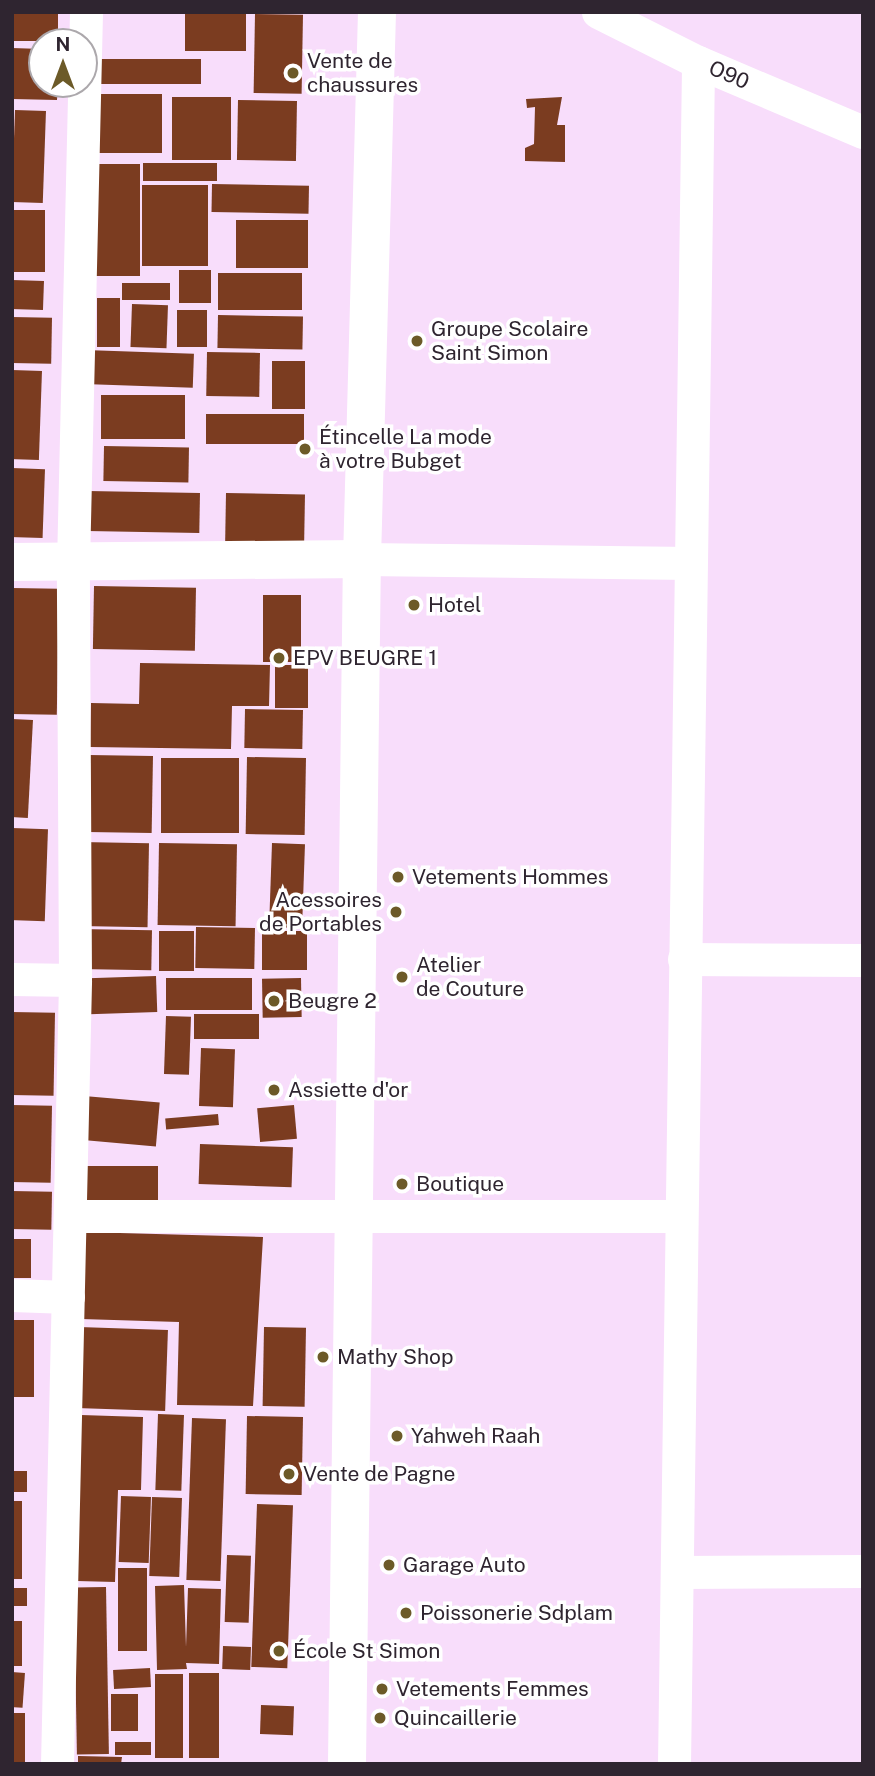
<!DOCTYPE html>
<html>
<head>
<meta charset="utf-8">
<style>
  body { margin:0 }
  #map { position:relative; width:875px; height:1776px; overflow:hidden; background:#f8ddfb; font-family:"Public Sans",sans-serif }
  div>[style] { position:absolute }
  .building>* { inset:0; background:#7b3c20; transform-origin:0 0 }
  .minor>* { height:33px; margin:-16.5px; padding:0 16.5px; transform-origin:16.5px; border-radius:16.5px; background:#fff }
  .tertiary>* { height:38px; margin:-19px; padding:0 19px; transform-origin:19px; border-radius:19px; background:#fff }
  .dots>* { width:19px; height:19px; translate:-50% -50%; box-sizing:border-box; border:4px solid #fff; border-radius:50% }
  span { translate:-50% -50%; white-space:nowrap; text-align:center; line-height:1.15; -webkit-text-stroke:7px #fff; paint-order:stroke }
  .poi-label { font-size:21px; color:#2f2530 }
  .left { translate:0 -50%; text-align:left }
  .right { translate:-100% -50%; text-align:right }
  .street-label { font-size:21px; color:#2f2530 }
  .frame { position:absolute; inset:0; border:14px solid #2f2530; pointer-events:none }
  .north { position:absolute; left:28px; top:28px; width:70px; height:70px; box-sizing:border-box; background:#fff; border:2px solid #aca8ac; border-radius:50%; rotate:0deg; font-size:19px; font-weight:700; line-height:28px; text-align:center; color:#2f2530 }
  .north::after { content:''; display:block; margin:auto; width:24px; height:32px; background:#6c5a28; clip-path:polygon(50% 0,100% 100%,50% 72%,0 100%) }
</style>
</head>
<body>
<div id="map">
  <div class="building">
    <div style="left:12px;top:12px;width:46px;height:29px"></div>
    <div style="left:185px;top:13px;width:61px;height:38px"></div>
    <div style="left:255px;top:14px;width:48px;height:79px;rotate:1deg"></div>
    <div style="clip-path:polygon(12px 48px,42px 49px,42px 84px,58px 84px,57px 100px,12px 99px)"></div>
    <div style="left:101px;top:59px;width:100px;height:25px"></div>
    <div style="left:93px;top:94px;width:69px;height:59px"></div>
    <div style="left:172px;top:97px;width:59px;height:63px"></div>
    <div style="clip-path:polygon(562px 97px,557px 125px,565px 125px,565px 162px,525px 161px,525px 148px,534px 144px,535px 107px,527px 108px,526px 99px)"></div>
    <div style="left:238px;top:100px;width:59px;height:60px;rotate:1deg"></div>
    <div style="left:15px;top:110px;width:31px;height:92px;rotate:2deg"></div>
    <div style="left:143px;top:163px;width:74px;height:18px"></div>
    <div style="left:94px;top:164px;width:46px;height:112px"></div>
    <div style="left:212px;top:184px;width:97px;height:28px;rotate:1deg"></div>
    <div style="left:142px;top:185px;width:66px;height:81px"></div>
    <div style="left:12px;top:210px;width:33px;height:62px"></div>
    <div style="left:236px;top:220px;width:72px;height:48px"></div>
    <div style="left:179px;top:270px;width:32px;height:33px"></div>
    <div style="left:218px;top:273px;width:84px;height:37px"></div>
    <div style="left:12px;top:280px;width:32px;height:29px;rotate:2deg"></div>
    <div style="left:122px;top:283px;width:48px;height:17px"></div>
    <div style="left:97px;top:298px;width:23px;height:49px"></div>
    <div style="left:132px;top:304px;width:36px;height:43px;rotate:2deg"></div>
    <div style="left:177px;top:310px;width:30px;height:37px"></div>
    <div style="left:218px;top:315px;width:85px;height:33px;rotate:1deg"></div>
    <div style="left:12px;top:317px;width:40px;height:46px;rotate:1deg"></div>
    <div style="left:85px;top:350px;width:109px;height:34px;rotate:2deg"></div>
    <div style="left:207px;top:352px;width:53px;height:44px;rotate:1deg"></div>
    <div style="left:272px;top:361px;width:33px;height:48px"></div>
    <div style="left:12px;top:370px;width:30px;height:89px;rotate:2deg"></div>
    <div style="left:101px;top:395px;width:84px;height:44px"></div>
    <div style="left:206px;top:414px;width:98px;height:30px"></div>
    <div style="left:104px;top:446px;width:85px;height:35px;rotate:1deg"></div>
    <div style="left:12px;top:468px;width:33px;height:69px;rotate:2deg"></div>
    <div style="left:88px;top:491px;width:112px;height:40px;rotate:1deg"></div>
    <div style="left:226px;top:493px;width:79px;height:50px;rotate:1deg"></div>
    <div style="left:94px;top:586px;width:102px;height:63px;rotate:1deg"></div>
    <div style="left:12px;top:588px;width:47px;height:126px;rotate:1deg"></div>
    <div style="left:263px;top:595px;width:38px;height:67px"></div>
    <div style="clip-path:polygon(140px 663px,270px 665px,269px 706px,232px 706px,231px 749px,90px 747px,91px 703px,139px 704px)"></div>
    <div style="left:275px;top:665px;width:33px;height:43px"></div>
    <div style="left:245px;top:709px;width:58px;height:39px;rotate:1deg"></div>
    <div style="left:12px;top:719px;width:21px;height:98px;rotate:3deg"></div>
    <div style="left:89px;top:755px;width:64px;height:77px;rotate:1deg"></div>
    <div style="left:247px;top:757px;width:59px;height:77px;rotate:1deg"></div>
    <div style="left:161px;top:758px;width:78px;height:75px"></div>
    <div style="left:12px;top:828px;width:36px;height:92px;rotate:2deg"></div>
    <div style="left:81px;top:842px;width:68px;height:84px;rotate:1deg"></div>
    <div style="left:159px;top:843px;width:78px;height:82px;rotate:1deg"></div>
    <div style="left:272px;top:843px;width:33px;height:84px;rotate:2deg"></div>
    <div style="left:196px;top:927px;width:59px;height:41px;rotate:1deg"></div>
    <div style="left:79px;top:929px;width:73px;height:40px;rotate:1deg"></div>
    <div style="left:159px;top:931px;width:35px;height:40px"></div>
    <div style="left:262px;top:931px;width:45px;height:39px"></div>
    <div style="left:156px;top:976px;width:36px;height:68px;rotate:88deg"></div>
    <div style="left:166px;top:978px;width:86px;height:32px"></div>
    <div style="left:301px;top:978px;width:39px;height:39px;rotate:89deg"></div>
    <div style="left:12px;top:1012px;width:43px;height:83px;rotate:1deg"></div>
    <div style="left:259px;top:1014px;width:25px;height:65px;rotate:90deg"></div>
    <div style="left:166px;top:1016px;width:25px;height:58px;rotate:2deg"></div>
    <div style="left:201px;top:1048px;width:34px;height:58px;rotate:2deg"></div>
    <div style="left:84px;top:1096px;width:76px;height:44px;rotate:5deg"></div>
    <div style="left:12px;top:1105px;width:40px;height:77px;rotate:1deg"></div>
    <div style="left:294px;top:1105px;width:34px;height:37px;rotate:85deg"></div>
    <div style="left:218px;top:1114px;width:11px;height:53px;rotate:85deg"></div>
    <div style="left:200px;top:1144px;width:93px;height:40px;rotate:2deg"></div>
    <div style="left:85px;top:1166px;width:73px;height:44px"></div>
    <div style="left:12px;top:1191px;width:40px;height:38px;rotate:1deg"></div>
    <div style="clip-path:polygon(83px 1232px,263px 1237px,253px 1406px,177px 1405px,179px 1322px,81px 1319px)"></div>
    <div style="left:12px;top:1239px;width:19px;height:39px"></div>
    <div style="left:12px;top:1320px;width:22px;height:77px"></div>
    <div style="left:79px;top:1327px;width:89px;height:81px;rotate:2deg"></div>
    <div style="left:264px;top:1327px;width:42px;height:79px;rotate:1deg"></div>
    <div style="left:158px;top:1414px;width:26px;height:76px;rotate:2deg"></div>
    <div style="clip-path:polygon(81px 1415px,143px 1417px,141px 1490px,118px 1490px,115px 1582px,77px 1581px)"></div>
    <div style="left:247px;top:1416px;width:56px;height:78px;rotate:1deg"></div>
    <div style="left:192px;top:1418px;width:34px;height:162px;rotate:2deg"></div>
    <div style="left:12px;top:1471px;width:15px;height:21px"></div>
    <div style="left:121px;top:1496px;width:30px;height:66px;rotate:2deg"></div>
    <div style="left:152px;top:1497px;width:30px;height:79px;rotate:2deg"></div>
    <div style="left:12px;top:1501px;width:10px;height:78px"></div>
    <div style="left:257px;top:1504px;width:36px;height:163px;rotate:2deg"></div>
    <div style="left:227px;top:1555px;width:24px;height:67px;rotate:2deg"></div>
    <div style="left:118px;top:1568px;width:29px;height:83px"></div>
    <div style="clip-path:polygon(184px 1585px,186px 1647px,188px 1588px,221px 1589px,219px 1664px,186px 1663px,187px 1669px,157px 1670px,155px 1586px)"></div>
    <div style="left:106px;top:1587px;width:167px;height:32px;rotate:89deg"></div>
    <div style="left:12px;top:1588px;width:15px;height:18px"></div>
    <div style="left:12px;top:1621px;width:10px;height:45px"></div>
    <div style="left:223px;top:1646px;width:28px;height:23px;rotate:2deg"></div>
    <div style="left:150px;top:1668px;width:19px;height:37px;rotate:87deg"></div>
    <div style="left:12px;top:1672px;width:13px;height:35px;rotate:4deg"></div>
    <div style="left:189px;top:1673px;width:30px;height:85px"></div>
    <div style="left:155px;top:1674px;width:28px;height:84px"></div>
    <div style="left:111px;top:1694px;width:27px;height:37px"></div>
    <div style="left:261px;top:1705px;width:33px;height:29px;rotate:2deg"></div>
    <div style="left:12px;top:1713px;width:13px;height:51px"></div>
    <div style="left:115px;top:1742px;width:36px;height:13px"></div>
    <div style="clip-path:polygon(78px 1756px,122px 1757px,121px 1764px,78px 1764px)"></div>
  </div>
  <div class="minor">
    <div style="left:598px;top:12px;width:112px;rotate:26.6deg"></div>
    <div style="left:698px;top:62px;width:179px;rotate:23deg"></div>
    <div style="left:362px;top:559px;width:328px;rotate:0.7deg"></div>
    <div style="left:684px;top:959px;width:179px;rotate:0.3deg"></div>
    <div style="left:12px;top:979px;width:63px;rotate:0.9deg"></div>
    <div style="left:70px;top:1216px;width:611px"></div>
    <div style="left:12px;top:1295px;width:56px;rotate:2deg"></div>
    <div style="left:679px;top:1572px;width:184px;rotate:-0.3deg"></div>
    <div style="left:57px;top:1764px;width:784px;rotate:-88.68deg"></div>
    <div style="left:75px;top:980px;width:416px;rotate:-90.3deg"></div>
    <div style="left:73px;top:564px;width:552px;rotate:-88.65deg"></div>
    <div style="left:674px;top:1764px;width:1702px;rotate:-89.19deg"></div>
  </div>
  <div class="tertiary">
    <div style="left:12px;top:562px;width:350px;rotate:-0.5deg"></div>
    <div style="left:347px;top:1764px;width:1205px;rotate:-89.29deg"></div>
    <div style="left:362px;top:559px;width:547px;rotate:-88.43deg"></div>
  </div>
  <div class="dots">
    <div style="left:293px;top:73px;background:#6c5a28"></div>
    <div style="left:417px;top:341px;background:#6c5a28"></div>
    <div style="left:305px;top:449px;background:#6c5a28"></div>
    <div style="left:414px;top:605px;background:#6c5a28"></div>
    <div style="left:279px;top:658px;background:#6c5a28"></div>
    <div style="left:398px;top:877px;background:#6c5a28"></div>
    <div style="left:396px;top:912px;background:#6c5a28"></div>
    <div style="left:402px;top:977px;background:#6c5a28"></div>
    <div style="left:274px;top:1001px;background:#6c5a28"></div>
    <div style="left:274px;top:1090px;background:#6c5a28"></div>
    <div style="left:402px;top:1184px;background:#6c5a28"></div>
    <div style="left:323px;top:1357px;background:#6c5a28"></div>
    <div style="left:397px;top:1436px;background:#6c5a28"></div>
    <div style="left:289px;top:1474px;background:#6c5a28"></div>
    <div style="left:389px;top:1565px;background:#6c5a28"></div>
    <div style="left:406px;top:1613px;background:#6c5a28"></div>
    <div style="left:279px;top:1651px;background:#6c5a28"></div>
    <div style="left:382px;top:1689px;background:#6c5a28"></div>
    <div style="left:380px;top:1718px;background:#6c5a28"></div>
  </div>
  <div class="poi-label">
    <span class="left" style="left:307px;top:73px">Vente de<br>chaussures</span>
    <span class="left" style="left:431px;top:341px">Groupe Scolaire<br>Saint Simon</span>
    <span class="left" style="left:319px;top:449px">Étincelle La mode<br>à votre Bubget</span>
    <span class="left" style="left:428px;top:605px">Hotel</span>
    <span class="left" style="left:293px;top:658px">EPV BEUGRE 1</span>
    <span class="left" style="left:412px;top:877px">Vetements Hommes</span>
    <span class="right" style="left:382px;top:912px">Acessoires<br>de Portables</span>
    <span class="left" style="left:416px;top:977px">Atelier<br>de Couture</span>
    <span class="left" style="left:288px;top:1001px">Beugre 2</span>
    <span class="left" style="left:288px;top:1090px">Assiette d'or</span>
    <span class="left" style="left:416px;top:1184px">Boutique</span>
    <span class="left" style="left:337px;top:1357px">Mathy Shop</span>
    <span class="left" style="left:411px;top:1436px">Yahweh Raah</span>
    <span class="left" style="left:303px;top:1474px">Vente de Pagne</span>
    <span class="left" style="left:403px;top:1565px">Garage Auto</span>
    <span class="left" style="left:420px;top:1613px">Poissonerie Sdplam</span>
    <span class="left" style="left:293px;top:1651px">École St Simon</span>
    <span class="left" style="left:396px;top:1689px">Vetements Femmes</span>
    <span class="left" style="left:394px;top:1718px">Quincaillerie</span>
  </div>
  <div class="street-label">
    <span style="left:729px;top:75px;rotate:23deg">O90</span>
  </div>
  <div class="frame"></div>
  <div class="north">N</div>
</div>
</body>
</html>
